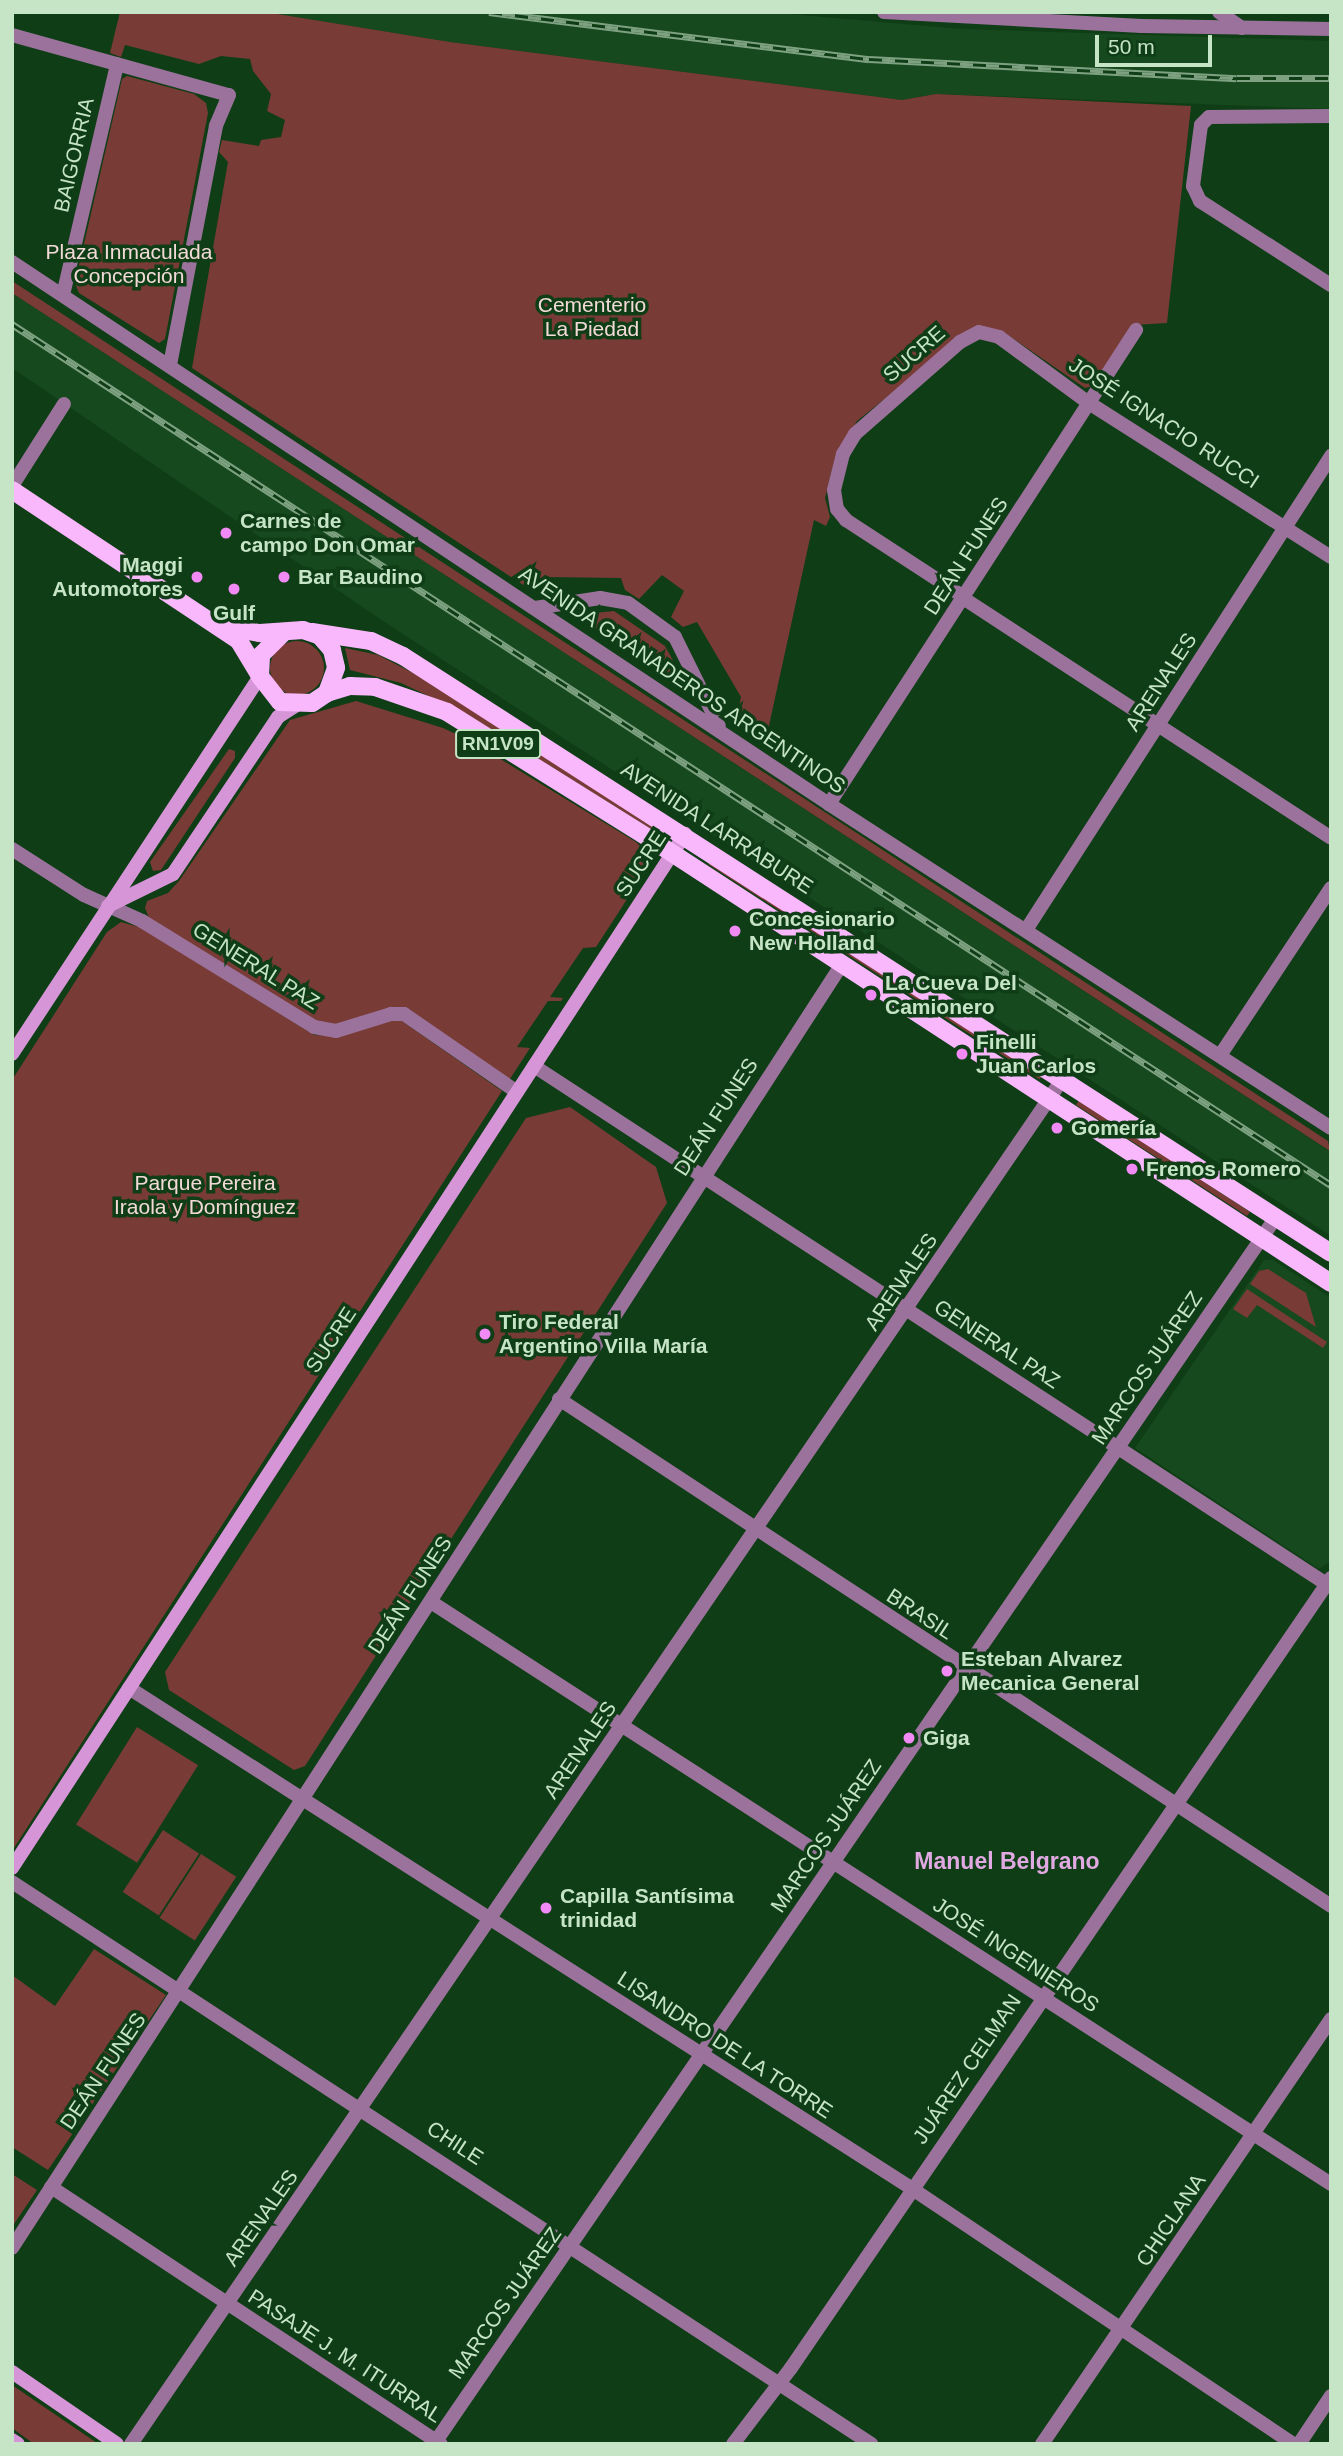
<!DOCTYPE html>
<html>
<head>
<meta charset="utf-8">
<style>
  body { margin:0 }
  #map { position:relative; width:1343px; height:2456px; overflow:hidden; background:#0f3d16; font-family:Arial,sans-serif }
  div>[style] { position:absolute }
  .built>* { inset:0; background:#16491d }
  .green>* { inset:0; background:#783b36; transform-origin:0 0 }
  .round { border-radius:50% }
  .street>* { height:14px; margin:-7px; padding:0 7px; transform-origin:7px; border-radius:7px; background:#9b729b }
  .secondary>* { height:14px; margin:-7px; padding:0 7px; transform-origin:7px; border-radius:7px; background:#d695d7 }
  .primary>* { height:18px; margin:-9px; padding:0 9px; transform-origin:9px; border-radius:9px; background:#fab8fc }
  .rail>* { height:7px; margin-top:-3.5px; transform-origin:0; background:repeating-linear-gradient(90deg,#0f3d16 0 13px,#7ea281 0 26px); box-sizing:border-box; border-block:2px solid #7ea281 }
  .dots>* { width:19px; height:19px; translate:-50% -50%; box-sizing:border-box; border:4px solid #0f3d16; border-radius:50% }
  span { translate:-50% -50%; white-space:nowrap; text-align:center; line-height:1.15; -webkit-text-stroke:7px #0f3d16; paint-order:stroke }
  .shield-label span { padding:2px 5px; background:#0f3d16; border:2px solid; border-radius:5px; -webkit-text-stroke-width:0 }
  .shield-label { font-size:19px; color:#c6e4c6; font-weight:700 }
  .street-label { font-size:21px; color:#c6e4c6 }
  .park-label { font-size:21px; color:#f3dad7 }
  .poi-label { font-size:21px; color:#c6e4c6; font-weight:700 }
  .left { translate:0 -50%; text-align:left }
  .right { translate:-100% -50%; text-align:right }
  .neighbourhood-label { font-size:23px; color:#e1a9e2; font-weight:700 }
  .frame { position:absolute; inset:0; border:14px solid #c6e4c6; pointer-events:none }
  .scale { position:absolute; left:1095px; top:35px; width:117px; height:32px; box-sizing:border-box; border:4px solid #c6e4c6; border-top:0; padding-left:9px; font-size:21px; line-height:24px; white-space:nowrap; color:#c6e4c6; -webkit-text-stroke:5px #0f3d16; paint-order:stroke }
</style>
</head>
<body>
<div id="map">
  <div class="built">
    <div style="clip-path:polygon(265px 12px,765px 12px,962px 29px,1331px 41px,1331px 109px,936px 94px,902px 100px,450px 42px)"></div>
    <div style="clip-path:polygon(12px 293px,1331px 1152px,1331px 1236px,386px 623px,12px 368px)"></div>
    <div style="clip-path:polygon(1264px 1260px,1273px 1260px,1331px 1298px,1331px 1561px,1319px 1569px,1135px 1448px)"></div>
  </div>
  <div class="green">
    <div style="clip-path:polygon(120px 12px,265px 12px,450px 42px,902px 100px,936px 94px,1191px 106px,1167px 323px,1134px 325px,1093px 386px,1085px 388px,1002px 331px,974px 327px,857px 421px,835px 458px,825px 498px,830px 517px,826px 526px,814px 520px,768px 730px,761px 743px,737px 716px,741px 697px,697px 622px,683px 627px,671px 617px,684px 591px,662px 575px,639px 599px,625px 590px,621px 578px,544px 577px,544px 590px,528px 588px,192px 368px,228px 162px,219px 152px,222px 140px,259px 146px,261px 140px,281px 137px,285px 120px,267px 111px,271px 94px,253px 71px,250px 59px,221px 56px,199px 64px,125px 45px,121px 57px,110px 53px)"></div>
    <div style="clip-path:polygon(127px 76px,194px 94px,206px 103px,208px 113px,165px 339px,159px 343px,79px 293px,75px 283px,122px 79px)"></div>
    <div style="clip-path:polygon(12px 281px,1328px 1141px,1330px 1151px,12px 293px)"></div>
    <div style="clip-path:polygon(614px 611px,665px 646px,691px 693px,575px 615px)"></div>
    <div class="round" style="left:270px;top:641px;width:54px;height:54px"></div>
    <div style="clip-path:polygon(345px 648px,378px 655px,415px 674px,661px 831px,656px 832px,467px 714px,401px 683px,350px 670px)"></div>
    <div style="clip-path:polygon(356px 701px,443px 728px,471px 741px,636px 842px,645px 851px,648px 867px,596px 947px,583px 948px,550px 997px,563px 998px,561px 1001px,548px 1001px,517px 1047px,530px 1048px,510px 1079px,399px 1019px,502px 1091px,12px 1851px,12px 1080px,107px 932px,121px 922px,142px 928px,314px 1035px,340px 1036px,335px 1025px,318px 1022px,149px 918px,145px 908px,147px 901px,168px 893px,179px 881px,290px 720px)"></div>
    <div style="clip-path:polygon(229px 749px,235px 751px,235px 758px,161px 870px,153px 871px,150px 862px)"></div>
    <div style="left:711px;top:860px;width:395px;height:5px;rotate:33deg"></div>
    <div style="clip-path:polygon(1079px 1100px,1250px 1212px,1247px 1216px,1076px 1105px)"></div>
    <div style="clip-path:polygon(570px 1107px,656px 1167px,667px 1203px,305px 1766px,294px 1770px,169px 1690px,165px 1672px,526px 1118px)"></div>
    <div style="clip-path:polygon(1268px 1269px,1306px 1293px,1316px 1327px,1250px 1284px,1259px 1271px)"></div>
    <div style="clip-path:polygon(1247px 1289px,1327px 1342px,1323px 1348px,1257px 1305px,1247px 1318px,1233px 1309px)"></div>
    <div style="left:137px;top:1727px;width:72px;height:115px;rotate:32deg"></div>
    <div style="left:163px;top:1830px;width:43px;height:74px;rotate:33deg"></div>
    <div style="left:201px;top:1854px;width:42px;height:76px;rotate:33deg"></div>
    <div style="clip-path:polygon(94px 1949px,166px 1995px,48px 2170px,12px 2147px,12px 1975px,55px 2006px)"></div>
    <div style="clip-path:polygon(12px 2174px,37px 2190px,12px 2227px)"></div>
    <div style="clip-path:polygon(12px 2385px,94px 2441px,97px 2444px,34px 2444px,12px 2428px)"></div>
  </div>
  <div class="street">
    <div style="left:884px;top:12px;width:258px;rotate:3.1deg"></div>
    <div style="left:1142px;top:26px;width:189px;rotate:0.9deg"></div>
    <div style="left:1219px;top:12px;width:28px;rotate:35deg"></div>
    <div style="left:12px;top:35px;width:225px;rotate:15.5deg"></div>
    <div style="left:229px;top:95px;width:34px;rotate:113deg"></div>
    <div style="left:216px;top:126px;width:243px;rotate:100.9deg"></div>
    <div style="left:1331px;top:116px;width:122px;rotate:179.5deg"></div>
    <div style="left:1209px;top:117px;width:11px;rotate:135deg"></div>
    <div style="left:1201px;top:125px;width:62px;rotate:97.5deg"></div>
    <div style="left:1193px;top:186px;width:17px;rotate:65deg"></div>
    <div style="left:1200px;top:201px;width:156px;rotate:32.7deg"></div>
    <div style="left:12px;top:262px;width:980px;rotate:33.56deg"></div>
    <div style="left:829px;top:804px;width:597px;rotate:32.84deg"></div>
    <div style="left:63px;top:295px;width:237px;rotate:-76.8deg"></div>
    <div style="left:12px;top:486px;width:97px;rotate:-57.6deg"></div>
    <div style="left:964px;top:597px;width:141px;rotate:-146.9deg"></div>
    <div style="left:846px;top:520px;width:14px;rotate:-129deg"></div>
    <div style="left:837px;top:509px;width:19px;rotate:-99deg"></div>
    <div style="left:834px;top:490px;width:37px;rotate:-76deg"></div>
    <div style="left:843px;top:454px;width:23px;rotate:-59deg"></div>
    <div style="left:855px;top:434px;width:140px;rotate:-41.2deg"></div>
    <div style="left:960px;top:342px;width:21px;rotate:-28deg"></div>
    <div style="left:979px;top:332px;width:21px;rotate:14deg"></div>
    <div style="left:999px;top:337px;width:112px;rotate:36.3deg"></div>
    <div style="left:1089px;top:403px;width:287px;rotate:32.5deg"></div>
    <div style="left:963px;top:598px;width:439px;rotate:33.1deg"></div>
    <div style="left:535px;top:608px;width:66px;rotate:-8.7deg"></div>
    <div style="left:600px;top:598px;width:28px;rotate:10deg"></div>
    <div style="left:628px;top:603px;width:58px;rotate:35.9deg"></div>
    <div style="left:675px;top:637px;width:99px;rotate:63.7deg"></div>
    <div style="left:829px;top:804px;width:565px;rotate:-57.07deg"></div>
    <div style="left:12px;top:849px;width:85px;rotate:32.6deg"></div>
    <div style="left:84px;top:895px;width:64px;rotate:24.1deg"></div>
    <div style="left:142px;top:921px;width:202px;rotate:31.6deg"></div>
    <div style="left:314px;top:1027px;width:22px;rotate:10deg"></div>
    <div style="left:336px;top:1031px;width:58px;rotate:-17.2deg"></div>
    <div style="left:391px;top:1014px;width:13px"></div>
    <div style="left:404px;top:1014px;width:137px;rotate:34.6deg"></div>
    <div style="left:1026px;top:930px;width:564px;rotate:-57.24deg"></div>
    <div style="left:1221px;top:1054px;width:199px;rotate:-56.5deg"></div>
    <div style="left:534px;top:1066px;width:952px;rotate:33.17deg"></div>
    <div style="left:559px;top:1399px;width:924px;rotate:33.29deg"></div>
    <div style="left:431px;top:1602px;width:1072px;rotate:32.89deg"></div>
    <div style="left:129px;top:1688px;width:928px;rotate:32.59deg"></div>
    <div style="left:911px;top:2188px;width:461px;rotate:33.8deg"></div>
    <div style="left:12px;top:1882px;width:1027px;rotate:33.19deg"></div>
    <div style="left:51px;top:2187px;width:467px;rotate:33.4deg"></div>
    <div style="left:12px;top:2248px;width:1529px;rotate:-57.12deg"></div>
    <div style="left:131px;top:2444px;width:1654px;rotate:-55.69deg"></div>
    <div style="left:434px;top:2444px;width:1488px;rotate:-55.54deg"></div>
    <div style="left:733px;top:2444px;width:96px;rotate:-52.7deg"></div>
    <div style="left:791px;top:2368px;width:957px;rotate:-55.65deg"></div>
    <div style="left:1042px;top:2444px;width:514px;rotate:-55.78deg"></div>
    <div style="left:1299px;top:2444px;width:58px;rotate:-56.3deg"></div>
  </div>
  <div class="secondary">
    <div style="left:108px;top:906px;width:72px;rotate:-26.2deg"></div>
    <div style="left:173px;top:874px;width:189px;rotate:-56.2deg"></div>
    <div style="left:278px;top:717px;width:20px;rotate:-33deg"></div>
    <div style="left:12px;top:1054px;width:452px;rotate:-56.7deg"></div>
    <div style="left:12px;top:1868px;width:1234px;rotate:-56.94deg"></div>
    <div style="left:12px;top:2372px;width:127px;rotate:34.4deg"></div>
    <div style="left:12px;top:2440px;width:7px;rotate:34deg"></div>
  </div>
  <div class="primary">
    <div style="left:12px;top:490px;width:273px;rotate:33.6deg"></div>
    <div style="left:239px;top:641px;width:41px;rotate:59deg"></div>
    <div style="left:225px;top:627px;width:36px;rotate:10deg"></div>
    <div style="left:260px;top:633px;width:43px;rotate:-4deg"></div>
    <div style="left:303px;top:630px;width:18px;rotate:19deg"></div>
    <div style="left:320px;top:636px;width:18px;rotate:49deg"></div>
    <div style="left:332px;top:650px;width:18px;rotate:77deg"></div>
    <div style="left:336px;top:668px;width:27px;rotate:110deg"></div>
    <div style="left:327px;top:693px;width:18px;rotate:146deg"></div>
    <div style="left:312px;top:703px;width:32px;rotate:-178deg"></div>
    <div style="left:280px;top:702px;width:33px;rotate:-128deg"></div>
    <div style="left:260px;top:676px;width:21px;rotate:-87deg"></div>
    <div style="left:261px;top:655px;width:33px;rotate:-45deg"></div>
    <div style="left:312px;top:632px;width:60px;rotate:8.7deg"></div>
    <div style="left:371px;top:641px;width:35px;rotate:25deg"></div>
    <div style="left:403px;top:656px;width:1103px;rotate:32.75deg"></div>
    <div style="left:327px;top:693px;width:24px;rotate:-17deg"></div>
    <div style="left:350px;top:686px;width:25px;rotate:2deg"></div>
    <div style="left:375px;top:687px;width:76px;rotate:19.1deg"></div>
    <div style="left:447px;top:712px;width:245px;rotate:32deg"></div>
    <div style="left:655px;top:842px;width:807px;rotate:33.12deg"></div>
  </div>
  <div class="rail">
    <div style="left:489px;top:12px;width:383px;rotate:7.1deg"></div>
    <div style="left:869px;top:59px;width:368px;rotate:3deg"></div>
    <div style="left:1237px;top:78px;width:94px"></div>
    <div style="left:12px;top:324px;width:1575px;rotate:33.14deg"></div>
  </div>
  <div class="dots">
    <div style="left:226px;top:533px;background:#f18af4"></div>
    <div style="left:197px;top:577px;background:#f18af4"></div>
    <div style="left:284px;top:577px;background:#f18af4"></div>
    <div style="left:234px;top:589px;background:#f18af4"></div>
    <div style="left:735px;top:931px;background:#f18af4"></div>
    <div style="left:871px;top:995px;background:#f18af4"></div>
    <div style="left:962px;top:1054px;background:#f18af4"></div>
    <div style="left:1057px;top:1128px;background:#f18af4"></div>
    <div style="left:1132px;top:1169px;background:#f18af4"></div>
    <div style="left:485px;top:1334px;background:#f18af4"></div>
    <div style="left:947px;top:1671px;background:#f18af4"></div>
    <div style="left:909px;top:1738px;background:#f18af4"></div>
    <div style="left:546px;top:1908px;background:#f18af4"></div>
  </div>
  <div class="shield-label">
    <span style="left:498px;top:744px">RN1V09</span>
  </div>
  <div class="street-label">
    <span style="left:74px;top:155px;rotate:-77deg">BAIGORRIA</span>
    <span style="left:914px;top:354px;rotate:-41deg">SUCRE</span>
    <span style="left:1164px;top:423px;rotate:33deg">JOSÉ IGNACIO RUCCI</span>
    <span style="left:966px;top:556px;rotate:-57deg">DEÁN FUNES</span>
    <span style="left:682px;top:680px;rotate:34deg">AVENIDA GRANADEROS ARGENTINOS</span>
    <span style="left:1161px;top:682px;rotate:-57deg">ARENALES</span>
    <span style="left:717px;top:828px;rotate:33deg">AVENIDA LARRABURE</span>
    <span style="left:641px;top:864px;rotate:-57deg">SUCRE</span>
    <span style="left:256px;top:966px;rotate:32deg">GENERAL PAZ</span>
    <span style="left:716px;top:1117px;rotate:-57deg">DEÁN FUNES</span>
    <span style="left:901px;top:1282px;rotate:-56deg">ARENALES</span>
    <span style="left:331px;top:1340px;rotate:-57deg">SUCRE</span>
    <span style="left:997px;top:1344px;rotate:33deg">GENERAL PAZ</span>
    <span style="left:1147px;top:1368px;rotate:-56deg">MARCOS JUÁREZ</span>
    <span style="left:410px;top:1595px;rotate:-57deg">DEÁN FUNES</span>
    <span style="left:920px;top:1614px;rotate:33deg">BRASIL</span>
    <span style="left:580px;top:1750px;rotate:-56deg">ARENALES</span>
    <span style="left:826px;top:1836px;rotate:-56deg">MARCOS JUÁREZ</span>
    <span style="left:1016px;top:1955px;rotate:33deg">JOSÉ INGENIEROS</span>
    <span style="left:725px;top:2045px;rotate:33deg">LISANDRO DE LA TORRE</span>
    <span style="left:967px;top:2069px;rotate:-56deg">JUÁREZ CELMAN</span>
    <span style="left:103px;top:2071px;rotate:-56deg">DEÁN FUNES</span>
    <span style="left:455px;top:2143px;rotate:33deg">CHILE</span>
    <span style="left:261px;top:2218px;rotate:-55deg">ARENALES</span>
    <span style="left:1171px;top:2220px;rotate:-56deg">CHICLANA</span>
    <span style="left:505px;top:2303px;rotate:-55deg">MARCOS JUÁREZ</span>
    <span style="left:345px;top:2356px;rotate:33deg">PASAJE J. M. ITURRAL</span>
  </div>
  <div class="park-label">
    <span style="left:129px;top:264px">Plaza Inmaculada<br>Concepción</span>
    <span style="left:592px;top:317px">Cementerio<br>La Piedad</span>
    <span style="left:205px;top:1195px">Parque Pereira<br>Iraola y Domínguez</span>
  </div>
  <div class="poi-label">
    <span class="left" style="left:240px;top:533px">Carnes de<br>campo Don Omar</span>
    <span class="right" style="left:183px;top:577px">Maggi<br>Automotores</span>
    <span class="left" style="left:298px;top:577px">Bar Baudino</span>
    <span style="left:234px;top:613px">Gulf</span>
    <span class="left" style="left:749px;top:931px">Concesionario<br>New Holland</span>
    <span class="left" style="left:885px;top:995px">La Cueva Del<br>Camionero</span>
    <span class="left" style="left:976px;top:1054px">Finelli<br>Juan Carlos</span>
    <span class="left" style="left:1071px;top:1128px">Gomería</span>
    <span class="left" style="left:1146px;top:1169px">Frenos Romero</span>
    <span class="left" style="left:499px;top:1334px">Tiro Federal<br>Argentino Villa María</span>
    <span class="left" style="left:961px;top:1671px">Esteban Alvarez<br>Mecanica General</span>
    <span class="left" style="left:923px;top:1738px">Giga</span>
    <span class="left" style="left:560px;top:1908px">Capilla Santísima<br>trinidad</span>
  </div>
  <div class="neighbourhood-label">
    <span style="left:1007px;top:1861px">Manuel Belgrano</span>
  </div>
  <div class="frame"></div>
  <div class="scale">50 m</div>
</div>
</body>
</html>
